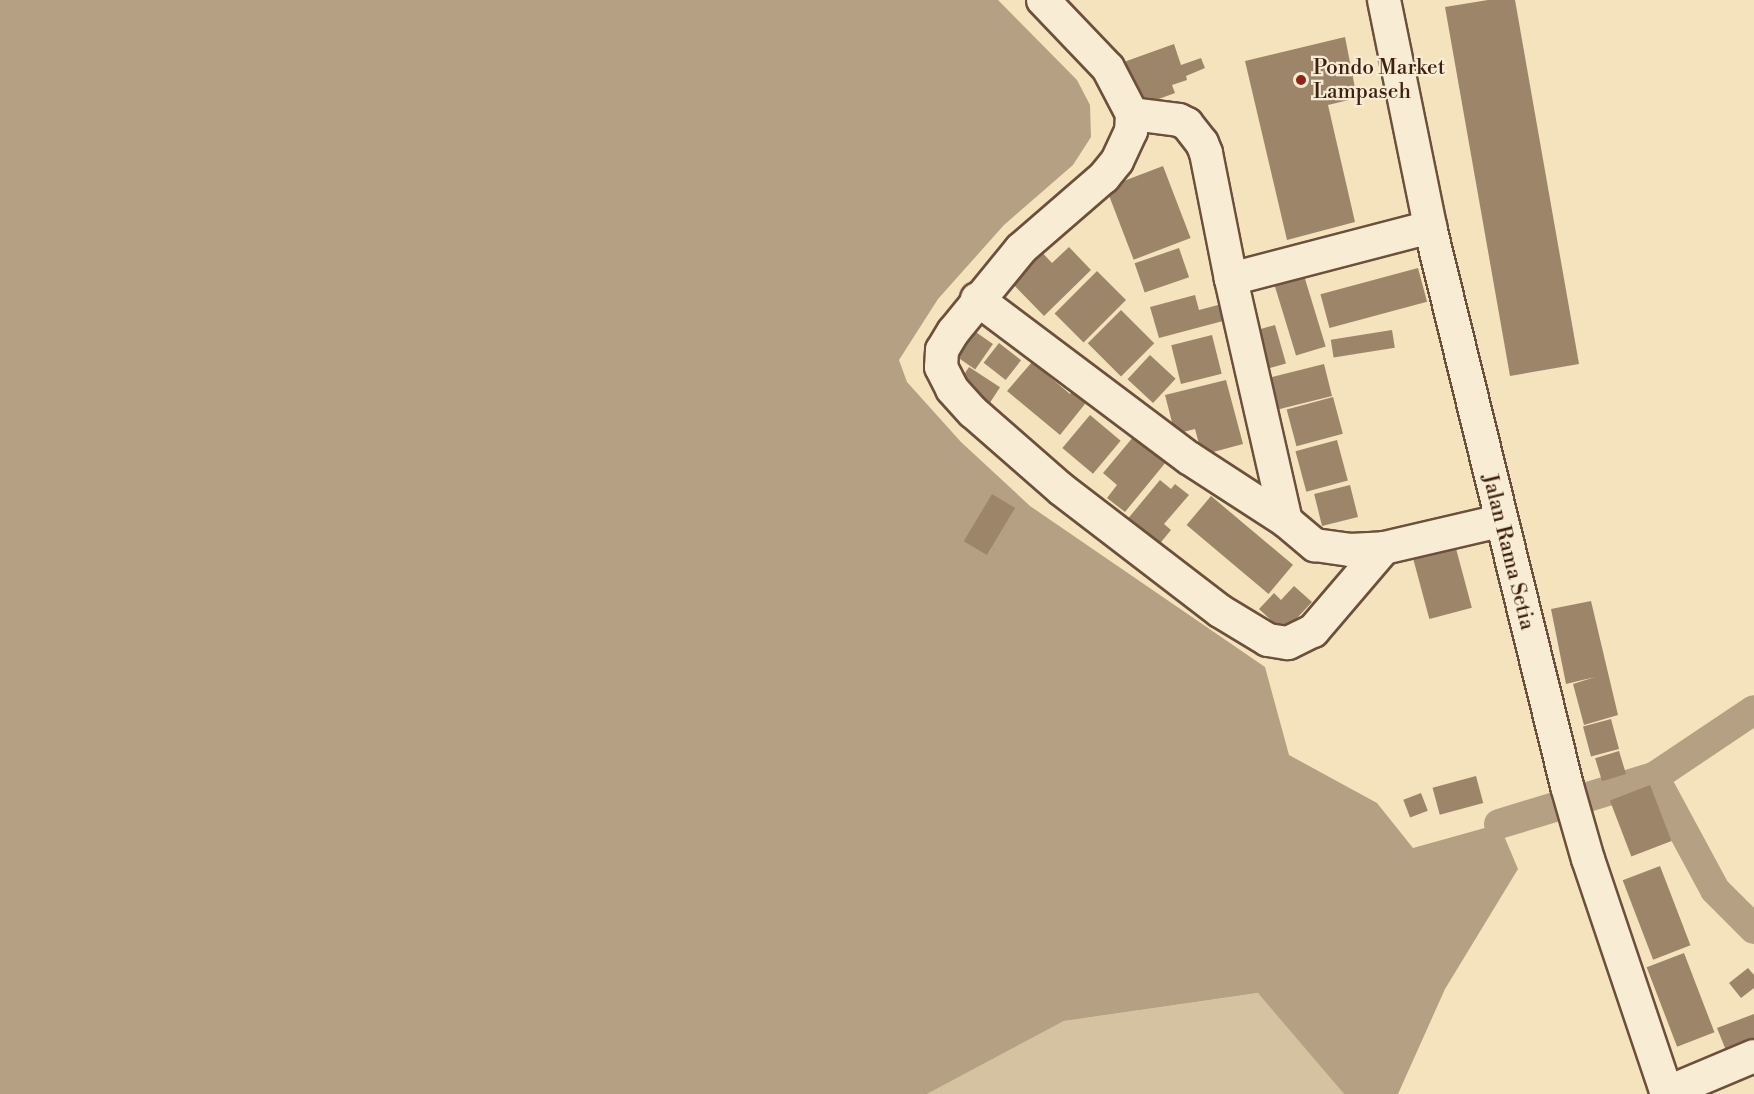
<!DOCTYPE html>
<html>
<head>
<meta charset="utf-8">
<style>
  body { margin:0 }
  #map { position:relative; width:1754px; height:1094px; overflow:hidden; background:#f4e3bd; font-family:"Libre Bodoni",serif }
  div>[style] { position:absolute }
  .green>* { inset:0; background:#d5c2a0 }
  .water>* { inset:0; background:#b6a083 }
  .canal>* { height:30px; margin:-15px; padding:0 15px; transform-origin:15px; border-radius:15px; background:#b6a083 }
  .building>* { inset:0; background:#9d856a; transform-origin:0 0 }
  .roads { filter:drop-shadow(2px 0 #6c503c) drop-shadow(-2px 0 #6c503c) drop-shadow(0 2px #6c503c) drop-shadow(0 -2px #6c503c) }
  .minor>* { height:32px; margin:-16px; padding:0 16px; transform-origin:16px; border-radius:16px; background:#f8edd4 }
  .dots>* { width:16px; height:16px; translate:-50% -50%; box-sizing:border-box; border:3px solid #f8edd4; border-radius:50% }
  span { translate:-50% -50%; white-space:nowrap; text-align:center; line-height:1.15; -webkit-text-stroke:4.5px #f8edd4; paint-order:stroke }
  .poi-label { font-size:21px; color:#3e1f11 }
  .left { translate:0 -50%; text-align:left }
  .street-label { font-size:21px; color:#3e1f11 }
</style>
</head>
<body>
<div id="map">
  <div class="green">
    <div style="clip-path:polygon(1259px 993px,1344px 1094px,927px 1094px,1064px 1021px)"></div>
  </div>
  <div class="water">
    <div style="clip-path:polygon(0 0,998px 0,1077px 80px,1090px 105px,1091px 137px,1073px 165px,1004px 225px,938px 299px,899px 360px,907px 382px,961px 442px,1030px 506px,1265px 667px,1289px 755px,1377px 803px,1413px 848px,1499px 824px,1518px 869px,1445px 989px,1398px 1094px,1344px 1094px,1258px 993px,1064px 1021px,927px 1094px,0 1094px)"></div>
  </div>
  <div class="canal">
    <div style="left:1654px;top:777px;width:120px;rotate:-33.8deg"></div>
    <div style="left:1499px;top:824px;width:162px;rotate:-16.9deg"></div>
    <div style="left:1654px;top:777px;width:128px;rotate:61.6deg"></div>
    <div style="left:1715px;top:890px;width:55px;rotate:45deg"></div>
  </div>
  <div class="building">
    <div style="clip-path:polygon(1488px 0,1515px 0,1579px 364px,1510px 376px,1445px 7px)"></div>
    <div style="clip-path:polygon(1345px 37px,1357px 98px,1328px 105px,1355px 222px,1287px 240px,1245px 61px)"></div>
    <div style="clip-path:polygon(1174px 44px,1181px 65px,1201px 58px,1205px 68px,1186px 76px,1187px 80px,1172px 85px,1175px 93px,1137px 107px,1121px 63px)"></div>
    <div style="left:1163px;top:166px;width:77px;height:61px;rotate:69deg"></div>
    <div style="clip-path:polygon(1034px 244px,1052px 263px,1069px 247px,1091px 270px,1044px 316px,1003px 274px)"></div>
    <div style="left:1179px;top:248px;width:31px;height:47px;rotate:71deg"></div>
    <div style="left:1418px;top:268px;width:35px;height:101px;rotate:75deg"></div>
    <div style="left:1302px;top:269px;width:81px;height:31px;rotate:73deg"></div>
    <div style="left:1097px;top:271px;width:41px;height:60px;rotate:45deg"></div>
    <div style="clip-path:polygon(1195px 295px,1199px 310px,1218px 305px,1223px 321px,1159px 338px,1150px 307px)"></div>
    <div style="left:1121px;top:310px;width:47px;height:47px;rotate:45deg"></div>
    <div style="left:1275px;top:325px;width:40px;height:24px;rotate:74deg"></div>
    <div style="left:970px;top:328px;width:28px;height:31px;rotate:35deg"></div>
    <div style="left:1392px;top:330px;width:18px;height:62px;rotate:81deg"></div>
    <div style="left:1212px;top:335px;width:40px;height:42px;rotate:76deg"></div>
    <div style="left:999px;top:343px;width:28px;height:25px;rotate:38deg"></div>
    <div style="left:1150px;top:355px;width:35px;height:33px;rotate:43deg"></div>
    <div style="clip-path:polygon(1032px 362px,1070px 394px,1075px 388px,1089px 399px,1060px 435px,1007px 391px)"></div>
    <div style="left:1324px;top:364px;width:33px;height:62px;rotate:76deg"></div>
    <div style="left:969px;top:367px;width:37px;height:23px;rotate:33deg"></div>
    <div style="clip-path:polygon(1226px 380px,1243px 444px,1202px 455px,1195px 429px,1175px 434px,1165px 395px)"></div>
    <div style="left:1333px;top:397px;width:38px;height:48px;rotate:75deg"></div>
    <div style="left:1090px;top:415px;width:40px;height:43px;rotate:40deg"></div>
    <div style="clip-path:polygon(1134px 436px,1166px 462px,1125px 512px,1107px 498px,1117px 485px,1103px 473px)"></div>
    <div style="left:1337px;top:440px;width:42px;height:43px;rotate:75deg"></div>
    <div style="clip-path:polygon(1160px 480px,1171px 489px,1175px 484px,1189px 495px,1164px 524px,1171px 530px,1157px 547px,1126px 521px)"></div>
    <div style="left:1350px;top:485px;width:33px;height:37px;rotate:76deg"></div>
    <div style="left:992px;top:494px;width:27px;height:55px;rotate:31deg"></div>
    <div style="left:1211px;top:496px;width:107px;height:38px;rotate:40deg"></div>
    <div style="left:1454px;top:541px;width:69px;height:44px;rotate:75deg"></div>
    <div style="clip-path:polygon(1294px 586px,1312px 602px,1284px 632px,1259px 609px,1274px 593px,1281px 600px)"></div>
    <div style="clip-path:polygon(1591px 601px,1618px 715px,1584px 725px,1573px 684px,1595px 677px,1566px 684px,1551px 609px)"></div>
    <div style="left:1611px;top:719px;width:31px;height:29px;rotate:75deg"></div>
    <div style="left:1619px;top:751px;width:24px;height:25px;rotate:73deg"></div>
    <div style="left:1476px;top:776px;width:28px;height:45px;rotate:75deg"></div>
    <div style="left:1650px;top:785px;width:60px;height:43px;rotate:69deg"></div>
    <div style="left:1421px;top:793px;width:19px;height:19px;rotate:69deg"></div>
    <div style="left:1660px;top:866px;width:85px;height:40px;rotate:69deg"></div>
    <div style="left:1684px;top:953px;width:85px;height:40px;rotate:69deg"></div>
    <div style="clip-path:polygon(1748px 968px,1754px 975px,1754px 988px,1741px 998px,1729px 983px)"></div>
    <div style="clip-path:polygon(1754px 1014px,1754px 1048px,1729px 1058px,1717px 1028px)"></div>
  </div>
  <div class="roads">
    <div class="minor">
      <div style="left:1043px;top:0;width:94px;rotate:46.3deg"></div>
      <div style="left:1108px;top:68px;width:52px;rotate:62.4deg"></div>
      <div style="left:1132px;top:114px;width:17px;rotate:93deg"></div>
      <div style="left:1131px;top:131px;width:33px;rotate:115deg"></div>
      <div style="left:1117px;top:161px;width:21px;rotate:129deg"></div>
      <div style="left:1104px;top:177px;width:110px;rotate:139.1deg"></div>
      <div style="left:1021px;top:249px;width:107px;rotate:129.3deg"></div>
      <div style="left:953px;top:332px;width:21px;rotate:121deg"></div>
      <div style="left:942px;top:350px;width:17px;rotate:93deg"></div>
      <div style="left:941px;top:367px;width:25px;rotate:63deg"></div>
      <div style="left:952px;top:389px;width:31px;rotate:48deg"></div>
      <div style="left:973px;top:412px;width:117px;rotate:41.2deg"></div>
      <div style="left:1061px;top:489px;width:200px;rotate:37.5deg"></div>
      <div style="left:1220px;top:611px;width:56px;rotate:31.1deg"></div>
      <div style="left:1268px;top:640px;width:20px;rotate:9deg"></div>
      <div style="left:1288px;top:643px;width:28px;rotate:-26deg"></div>
      <div style="left:1313px;top:631px;width:109px;rotate:-49.5deg"></div>
      <div style="left:1384px;top:0;width:232px;rotate:78.5deg"></div>
      <div style="left:1430px;top:227px;width:576px;rotate:76.23deg"></div>
      <div style="left:1567px;top:786px;width:76px;rotate:74deg"></div>
      <div style="left:1588px;top:859px;width:248px;rotate:71.4deg"></div>
      <div style="left:1132px;top:114px;width:47px;rotate:7.3deg"></div>
      <div style="left:1179px;top:120px;width:9px;rotate:27deg"></div>
      <div style="left:1187px;top:124px;width:24px;rotate:52deg"></div>
      <div style="left:1202px;top:143px;width:11px;rotate:68deg"></div>
      <div style="left:1206px;top:153px;width:128px;rotate:78.8deg"></div>
      <div style="left:1231px;top:279px;width:248px;rotate:77.2deg"></div>
      <div style="left:1231px;top:279px;width:206px;rotate:-14.6deg"></div>
      <div style="left:977px;top:299px;width:265px;rotate:36.9deg"></div>
      <div style="left:1189px;top:458px;width:116px;rotate:33deg"></div>
      <div style="left:1286px;top:521px;width:38px;rotate:40deg"></div>
      <div style="left:1315px;top:545px;width:35px;rotate:8deg"></div>
      <div style="left:1350px;top:550px;width:34px;rotate:-3deg"></div>
      <div style="left:1384px;top:548px;width:119px;rotate:-13.1deg"></div>
      <div style="left:1666px;top:1093px;width:95px;rotate:-22.8deg"></div>
    </div>
  </div>
  <div class="dots">
    <div style="left:1301px;top:80px;background:#8f2418"></div>
  </div>
  <div class="poi-label">
    <span class="left" style="left:1313px;top:80px">Pondo Market<br>Lampaseh</span>
  </div>
  <div class="street-label">
    <span style="left:1508px;top:552px;rotate:76deg">Jalan Rama Setia</span>
  </div>
</div>
</body>
</html>
